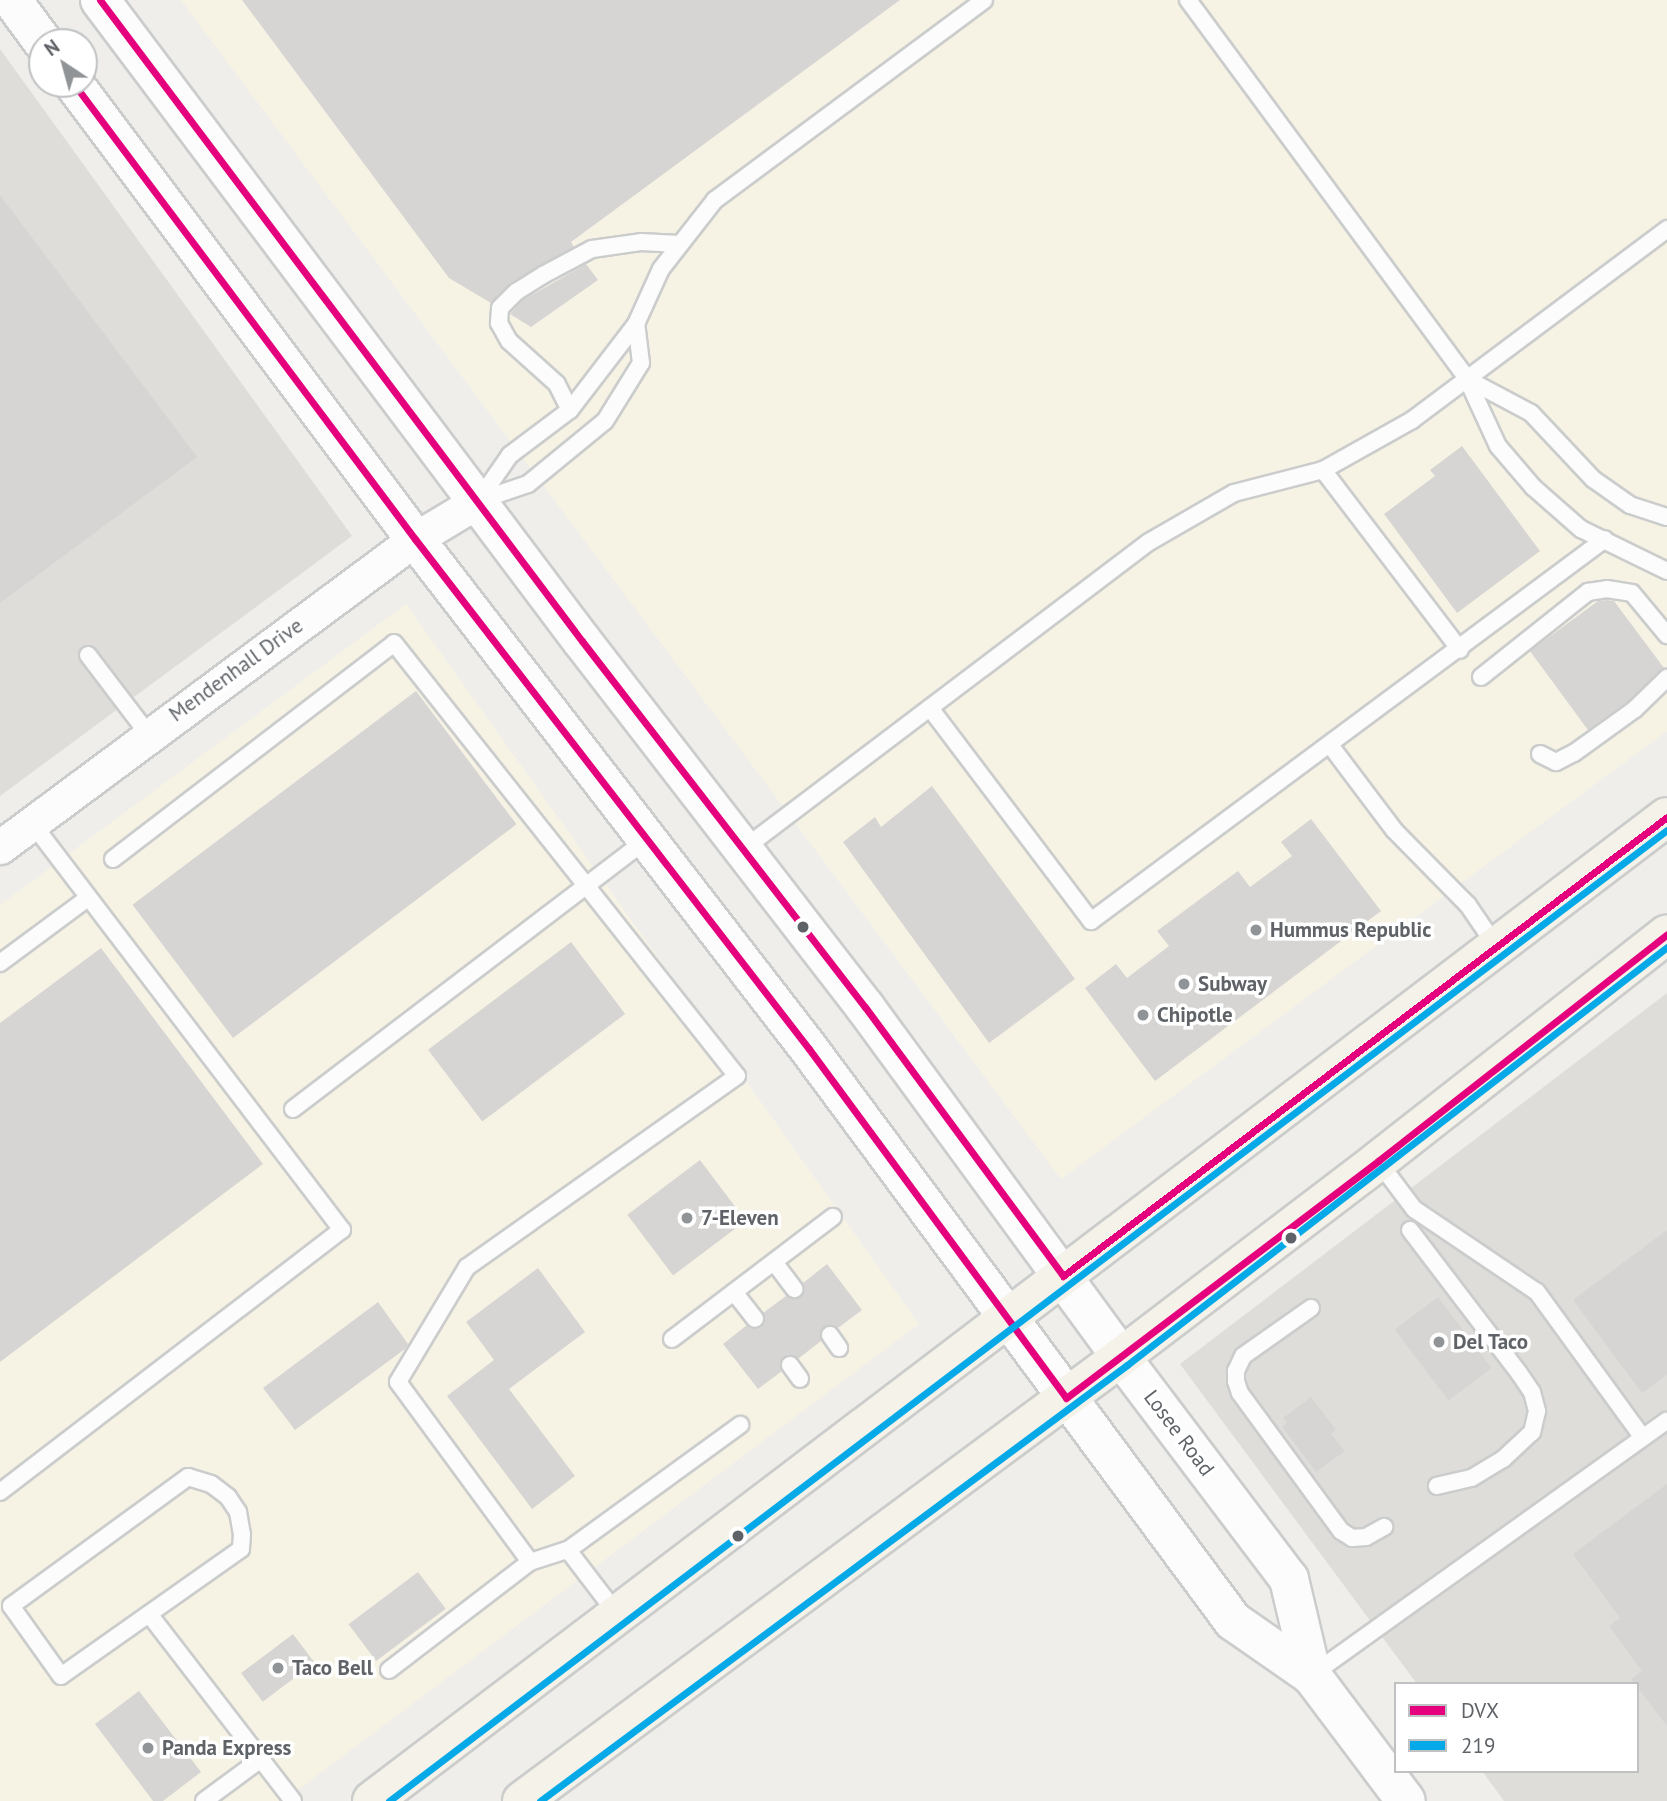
<!DOCTYPE html>
<html>
<head>
<meta charset="utf-8">
<style>
  body { margin:0 }
  #map { position:relative; width:1667px; height:1801px; overflow:hidden; background:#efeeea; font-family:"PT Sans",sans-serif }
  div>[style] { position:absolute }
  .commercial>* { inset:0; background:#f7f3e4 }
  .industrial>* { inset:0; background:#dfddda }
  .building>* { inset:0; background:#d6d5d3; transform-origin:0 0 }
  .roads { filter:drop-shadow(2px 0 #cbcccc) drop-shadow(-2px 0 #cbcccc) drop-shadow(0 2px #cbcccc) drop-shadow(0 -2px #cbcccc) }
  .lane>* { height:16px; margin:-8px; padding:0 8px; transform-origin:8px; border-radius:8px; background:#fdfcfc }
  .street>* { height:33px; margin:-16.5px; padding:0 16.5px; transform-origin:16.5px; border-radius:16.5px; background:#fdfcfc }
  .secondary>* { height:38px; margin:-19px; padding:0 19px; transform-origin:19px; border-radius:19px; background:#fdfcfc }
  .primary>* { height:38px; margin:-19px; padding:0 19px; transform-origin:19px; border-radius:19px; background:#f4f2e9 }
  .bus-1>* { height:7px; margin:-3.5px; padding:0 3.5px; transform-origin:3.5px; border-radius:3.5px; background:#e5007d }
  .bus-2>* { height:7px; margin:-3.5px; padding:0 3.5px; transform-origin:3.5px; border-radius:3.5px; background:#05a9e8 }
  .dots>* { width:19px; height:19px; translate:-50% -50%; box-sizing:border-box; border:4px solid #fff; border-radius:50% }
  span { translate:-50% -50%; white-space:nowrap; text-align:center; line-height:1.15; -webkit-text-stroke:7px #fff; paint-order:stroke }
  .street-label { font-size:21px; color:#5f6368 }
  .poi-label { font-size:21px; color:#5f6368; font-weight:700 }
  .left { translate:0 -50%; text-align:left }
  .legend { position:absolute; left:1394px; top:1682px; width:245px; height:91px; box-sizing:border-box; background:#fff; border:2px solid #bfc1c3; margin:0; padding:9px 12px; list-style:none; font-size:21px; color:#5f6368 }
  .legend li { display:flex; align-items:center; gap:14px; height:35px }
  .legend b { width:35px; border:2px solid #bfc1c3 }
  .north { position:absolute; left:28px; top:28px; width:70px; height:70px; box-sizing:border-box; background:#fff; border:2px solid #bfc1c3; border-radius:50%; rotate:324deg; font-size:19px; font-weight:700; line-height:28px; text-align:center; color:#5f6368 }
  .north::after { content:''; display:block; margin:auto; width:24px; height:32px; background:#919496; clip-path:polygon(50% 0,100% 100%,50% 72%,0 100%) }
</style>
</head>
<body>
<div id="map">
  <div class="commercial">
    <div style="clip-path:polygon(181px 0,1667px 0,1667px 731px,1061px 1179px)"></div>
    <div style="clip-path:polygon(406px 604px,919px 1324px,283px 1801px,0 1801px,0 905px)"></div>
  </div>
  <div class="industrial">
    <div style="clip-path:polygon(0 49px,352px 536px,0 796px)"></div>
    <div style="clip-path:polygon(1667px 993px,1667px 1801px,1504px 1801px,1482px 1771px,1637px 1771px,1637px 1684px,1417px 1684px,1180px 1364px)"></div>
  </div>
  <div class="building">
    <div style="clip-path:polygon(242px 0,900px 0,571px 242px,574px 247px,510px 283px,491px 303px,449px 278px)"></div>
    <div style="clip-path:polygon(0 195px,197px 457px,0 603px)"></div>
    <div style="clip-path:polygon(586px 264px,598px 280px,531px 327px,510px 314px,523px 300px)"></div>
    <div style="clip-path:polygon(1462px 446px,1540px 551px,1457px 613px,1384px 514px,1435px 476px,1430px 470px)"></div>
    <div style="clip-path:polygon(1607px 600px,1614px 601px,1664px 668px,1628px 701px,1588px 730px,1530px 651px,1598px 601px)"></div>
    <div style="left:416px;top:691px;width:167px;height:355px;rotate:53deg"></div>
    <div style="clip-path:polygon(932px 786px,1075px 979px,989px 1043px,843px 842px,875px 817px,881px 827px)"></div>
    <div style="clip-path:polygon(1311px 819px,1381px 911px,1155px 1081px,1085px 988px,1116px 964px,1127px 978px,1169px 946px,1157px 931px,1238px 871px,1250px 887px,1292px 856px,1281px 842px)"></div>
    <div style="left:571px;top:942px;width:90px;height:179px;rotate:53deg"></div>
    <div style="clip-path:polygon(101px 948px,263px 1164px,0 1362px,0 1023px)"></div>
    <div style="left:700px;top:1160px;width:76px;height:91px;rotate:53deg"></div>
    <div style="clip-path:polygon(1667px 1230px,1667px 1375px,1642px 1393px,1573px 1300px)"></div>
    <div style="clip-path:polygon(827px 1264px,862px 1310px,838px 1328px,830px 1325px,824px 1327px,820px 1335px,821px 1341px,798px 1359px,790px 1355px,783px 1357px,780px 1365px,782px 1371px,758px 1389px,723px 1344px,747px 1325px,752px 1329px,761px 1328px,765px 1322px,763px 1313px,786px 1296px,794px 1299px,801px 1297px,804px 1288px,803px 1283px)"></div>
    <div style="clip-path:polygon(538px 1268px,585px 1332px,509px 1389px,575px 1476px,532px 1509px,447px 1396px,494px 1360px,466px 1322px)"></div>
    <div style="left:1438px;top:1297px;width:89px;height:54px;rotate:53deg"></div>
    <div style="clip-path:polygon(378px 1302px,408px 1344px,405px 1349px,295px 1430px,263px 1388px)"></div>
    <div style="clip-path:polygon(1311px 1397px,1336px 1430px,1331px 1434px,1345px 1451px,1316px 1472px,1282px 1427px,1287px 1422px,1283px 1418px)"></div>
    <div style="clip-path:polygon(1667px 1484px,1667px 1726px,1631px 1679px,1642px 1671px,1609px 1626px,1620px 1618px,1573px 1554px)"></div>
    <div style="left:418px;top:1572px;width:46px;height:87px;rotate:53deg"></div>
    <div style="left:293px;top:1634px;width:36px;height:65px;rotate:53deg"></div>
    <div style="clip-path:polygon(139px 1691px,201px 1772px,163px 1801px,153px 1801px,95px 1724px)"></div>
  </div>
  <div class="roads">
    <div class="lane">
      <div style="left:1188px;top:0;width:471px;rotate:53.6deg"></div>
      <div style="left:1467px;top:379px;width:74px;rotate:65.2deg"></div>
      <div style="left:1498px;top:446px;width:54px;rotate:49.5deg"></div>
      <div style="left:1533px;top:487px;width:64px;rotate:41.2deg"></div>
      <div style="left:1581px;top:529px;width:96px;rotate:26deg"></div>
      <div style="left:1467px;top:379px;width:72px;rotate:28deg"></div>
      <div style="left:1531px;top:413px;width:91px;rotate:46.8deg"></div>
      <div style="left:1593px;top:479px;width:45px;rotate:35.1deg"></div>
      <div style="left:1630px;top:505px;width:39px;rotate:18deg"></div>
      <div style="left:570px;top:410px;width:29px;rotate:-117deg"></div>
      <div style="left:557px;top:384px;width:64px;rotate:-138.1deg"></div>
      <div style="left:509px;top:341px;width:21px;rotate:-119deg"></div>
      <div style="left:499px;top:323px;width:15px;rotate:-86deg"></div>
      <div style="left:500px;top:308px;width:23px;rotate:-45deg"></div>
      <div style="left:516px;top:292px;width:32px;rotate:-32deg"></div>
      <div style="left:543px;top:275px;width:55px;rotate:-28deg"></div>
      <div style="left:592px;top:249px;width:49px;rotate:-8.1deg"></div>
      <div style="left:641px;top:242px;width:39px;rotate:3deg"></div>
      <div style="left:1323px;top:470px;width:226px;rotate:52.7deg"></div>
      <div style="left:478px;top:501px;width:56px;rotate:-55.2deg"></div>
      <div style="left:510px;top:455px;width:75px;rotate:-36.9deg"></div>
      <div style="left:570px;top:410px;width:108px;rotate:-52.5deg"></div>
      <div style="left:636px;top:324px;width:60px;rotate:-65.6deg"></div>
      <div style="left:661px;top:269px;width:88px;rotate:-52deg"></div>
      <div style="left:715px;top:200px;width:335px;rotate:-36.6deg"></div>
      <div style="left:478px;top:501px;width:53px;rotate:-18.8deg"></div>
      <div style="left:528px;top:484px;width:99px;rotate:-39.3deg"></div>
      <div style="left:605px;top:421px;width:68px;rotate:-58.2deg"></div>
      <div style="left:641px;top:363px;width:39px;rotate:-97deg"></div>
      <div style="left:88px;top:655px;width:101px;rotate:52.7deg"></div>
      <div style="left:1481px;top:677px;width:137px;rotate:-38.5deg"></div>
      <div style="left:1588px;top:592px;width:19px;rotate:-9deg"></div>
      <div style="left:1607px;top:589px;width:25px;rotate:9deg"></div>
      <div style="left:1632px;top:593px;width:55px;rotate:50.2deg"></div>
      <div style="left:930px;top:708px;width:267px;rotate:52.9deg"></div>
      <div style="left:1091px;top:921px;width:640px;rotate:-36.62deg"></div>
      <div style="left:1330px;top:745px;width:106px;rotate:53deg"></div>
      <div style="left:1394px;top:830px;width:105px;rotate:45.4deg"></div>
      <div style="left:1468px;top:905px;width:50px;rotate:55.7deg"></div>
      <div style="left:1540px;top:754px;width:18px;rotate:27deg"></div>
      <div style="left:1556px;top:762px;width:20px;rotate:-27deg"></div>
      <div style="left:1574px;top:753px;width:75px;rotate:-35.8deg"></div>
      <div style="left:1635px;top:709px;width:45px;rotate:-44.1deg"></div>
      <div style="left:742px;top:850px;width:510px;rotate:-37.12deg"></div>
      <div style="left:1149px;top:542px;width:98px;rotate:-30deg"></div>
      <div style="left:1234px;top:493px;width:92px;rotate:-14.5deg"></div>
      <div style="left:1323px;top:470px;width:102px;rotate:-29.3deg"></div>
      <div style="left:1412px;top:420px;width:319px;rotate:-36.8deg"></div>
      <div style="left:113px;top:859px;width:354px;rotate:-37.5deg"></div>
      <div style="left:394px;top:643px;width:552px;rotate:51.62deg"></div>
      <div style="left:737px;top:1076px;width:331px;rotate:144.7deg"></div>
      <div style="left:467px;top:1267px;width:134px;rotate:121deg"></div>
      <div style="left:398px;top:1382px;width:223px;rotate:53.7deg"></div>
      <div style="left:0;top:963px;width:109px;rotate:-36.5deg"></div>
      <div style="left:293px;top:1109px;width:444px;rotate:-37.3deg"></div>
      <div style="left:1378px;top:1161px;width:60px;rotate:53.1deg"></div>
      <div style="left:1414px;top:1209px;width:148px;rotate:34deg"></div>
      <div style="left:1537px;top:1292px;width:180px;rotate:54deg"></div>
      <div style="left:1410px;top:1230px;width:180px;rotate:52.7deg"></div>
      <div style="left:1519px;top:1373px;width:23px;rotate:56deg"></div>
      <div style="left:1532px;top:1392px;width:20px;rotate:75deg"></div>
      <div style="left:1537px;top:1411px;width:22px;rotate:103deg"></div>
      <div style="left:1532px;top:1432px;width:40px;rotate:137deg"></div>
      <div style="left:1503px;top:1459px;width:37px;rotate:149deg"></div>
      <div style="left:1471px;top:1478px;width:35px;rotate:167deg"></div>
      <div style="left:774px;top:1262px;width:34px;rotate:53deg"></div>
      <div style="left:734px;top:1292px;width:34px;rotate:52deg"></div>
      <div style="left:1311px;top:1308px;width:83px;rotate:144.8deg"></div>
      <div style="left:1243px;top:1356px;width:17px;rotate:115deg"></div>
      <div style="left:1236px;top:1371px;width:10px;rotate:90deg"></div>
      <div style="left:1236px;top:1381px;width:13px;rotate:72deg"></div>
      <div style="left:1240px;top:1393px;width:171px;rotate:53.8deg"></div>
      <div style="left:1341px;top:1531px;width:13px;rotate:32deg"></div>
      <div style="left:1352px;top:1538px;width:14px;rotate:-4deg"></div>
      <div style="left:1366px;top:1537px;width:21px;rotate:-29deg"></div>
      <div style="left:830px;top:1335px;width:16px;rotate:55deg"></div>
      <div style="left:672px;top:1339px;width:202px;rotate:-37.2deg"></div>
      <div style="left:790px;top:1365px;width:17px;rotate:54deg"></div>
      <div style="left:188px;top:1477px;width:24px;rotate:17deg"></div>
      <div style="left:211px;top:1484px;width:21px;rotate:37deg"></div>
      <div style="left:228px;top:1497px;width:18px;rotate:56deg"></div>
      <div style="left:238px;top:1512px;width:22px;rotate:80deg"></div>
      <div style="left:242px;top:1534px;width:15px;rotate:94deg"></div>
      <div style="left:241px;top:1549px;width:220px;rotate:144.8deg"></div>
      <div style="left:61px;top:1676px;width:86px;rotate:-125.5deg"></div>
      <div style="left:11px;top:1606px;width:219px;rotate:-36.1deg"></div>
      <div style="left:0;top:1492px;width:431px;rotate:-37.5deg"></div>
      <div style="left:342px;top:1230px;width:512px;rotate:-127.3deg"></div>
      <div style="left:568px;top:1550px;width:81px;rotate:52.6deg"></div>
      <div style="left:149px;top:1614px;width:236px;rotate:52.4deg"></div>
      <div style="left:389px;top:1670px;width:178px;rotate:-37.5deg"></div>
      <div style="left:530px;top:1562px;width:40px;rotate:-18deg"></div>
      <div style="left:568px;top:1550px;width:213px;rotate:-36deg"></div>
      <div style="left:1313px;top:1674px;width:435px;rotate:-35.6deg"></div>
      <div style="left:204px;top:1801px;width:71px;rotate:-36.4deg"></div>
    </div>
    <div class="street">
      <div style="left:0;top:847px;width:517px;rotate:-36.58deg"></div>
      <div style="left:415px;top:539px;width:74px;rotate:-31.1deg"></div>
    </div>
    <div class="secondary">
      <div style="left:12px;top:0;width:52px;rotate:53.6deg"></div>
      <div style="left:100px;top:0;width:802px;rotate:53.06deg"></div>
      <div style="left:582px;top:641px;width:463px;rotate:52.3deg"></div>
      <div style="left:865px;top:1007px;width:434px;rotate:53.8deg"></div>
      <div style="left:1121px;top:1357px;width:278px;rotate:52.9deg"></div>
      <div style="left:1289px;top:1579px;width:100px;rotate:76.7deg"></div>
      <div style="left:74px;top:84px;width:569px;rotate:53.15deg"></div>
      <div style="left:415px;top:539px;width:644px;rotate:52.31deg"></div>
      <div style="left:809px;top:1049px;width:712px;rotate:53.45deg"></div>
      <div style="left:1233px;top:1621px;width:96px;rotate:34.8deg"></div>
      <div style="left:1312px;top:1676px;width:156px;rotate:53.1deg"></div>
    </div>
    <div class="primary">
      <div style="left:372px;top:1801px;width:1626px;rotate:-37.23deg"></div>
      <div style="left:522px;top:1801px;width:746px;rotate:-36.55deg"></div>
      <div style="left:1121px;top:1357px;width:323px;rotate:-37.3deg"></div>
      <div style="left:1378px;top:1161px;width:367px;rotate:-38.1deg"></div>
    </div>
  </div>
  <div class="bus-1">
    <div style="left:100px;top:0;width:802px;rotate:53.06deg"></div>
    <div style="left:582px;top:641px;width:463px;rotate:52.3deg"></div>
    <div style="left:865px;top:1007px;width:334px;rotate:53.6deg"></div>
    <div style="left:1063px;top:1276px;width:759px;rotate:-37.23deg"></div>
    <div style="left:74px;top:84px;width:569px;rotate:53.15deg"></div>
    <div style="left:415px;top:539px;width:644px;rotate:52.31deg"></div>
    <div style="left:809px;top:1049px;width:433px;rotate:53.6deg"></div>
    <div style="left:1066px;top:1398px;width:392px;rotate:-37.2deg"></div>
    <div style="left:1378px;top:1161px;width:367px;rotate:-38.1deg"></div>
  </div>
  <div class="bus-2">
    <div style="left:389px;top:1801px;width:1605px;rotate:-37.23deg"></div>
    <div style="left:540px;top:1801px;width:731px;rotate:-36.6deg"></div>
    <div style="left:1127px;top:1365px;width:683px;rotate:-37.74deg"></div>
  </div>
  <div class="dots">
    <div style="left:803px;top:927px;background:#5f6368"></div>
    <div style="left:1256px;top:930px;background:#919496"></div>
    <div style="left:1184px;top:984px;background:#919496"></div>
    <div style="left:1143px;top:1015px;background:#919496"></div>
    <div style="left:687px;top:1218px;background:#919496"></div>
    <div style="left:1291px;top:1238px;background:#5f6368"></div>
    <div style="left:1439px;top:1342px;background:#919496"></div>
    <div style="left:738px;top:1536px;background:#5f6368"></div>
    <div style="left:278px;top:1668px;background:#919496"></div>
    <div style="left:148px;top:1748px;background:#919496"></div>
  </div>
  <div class="street-label">
    <span style="left:236px;top:670px;rotate:-36deg">Mendenhall Drive</span>
    <span style="left:1179px;top:1433px;rotate:53deg">Losee Road</span>
  </div>
  <div class="poi-label">
    <span class="left" style="left:1270px;top:930px">Hummus Republic</span>
    <span class="left" style="left:1198px;top:984px">Subway</span>
    <span class="left" style="left:1157px;top:1015px">Chipotle</span>
    <span class="left" style="left:701px;top:1218px">7-Eleven</span>
    <span class="left" style="left:1453px;top:1342px">Del Taco</span>
    <span class="left" style="left:292px;top:1668px">Taco Bell</span>
    <span class="left" style="left:162px;top:1748px">Panda Express</span>
  </div>
  <ul class="legend">
  <li><b style="height:9px;background:#e5007d"></b>DVX</li>
  <li><b style="height:9px;background:#05a9e8"></b>219</li>
  </ul>
  <div class="north">N</div>
</div>
</body>
</html>
